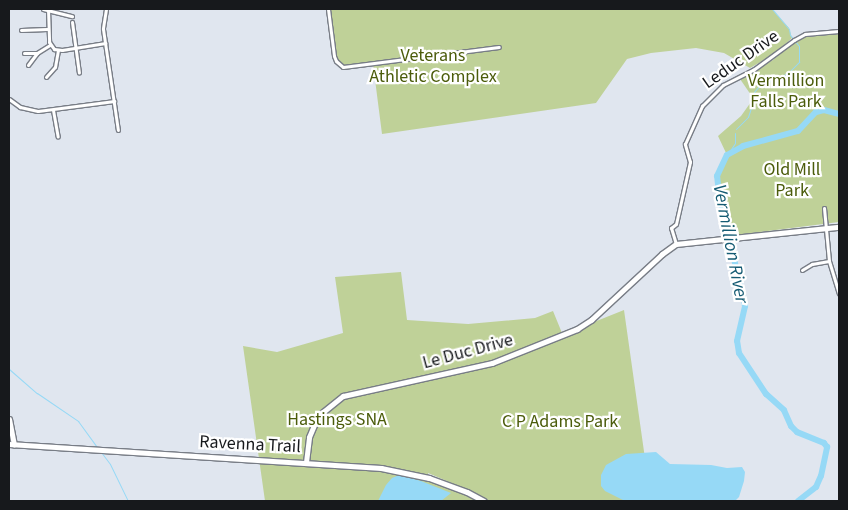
<!DOCTYPE html>
<html>
<head>
<meta charset="utf-8">
<style>
  body { margin:0 }
  #map { position:relative; width:848px; height:510px; overflow:hidden; background:#e0e6ef; font-family:"Source Sans 3",sans-serif }
  div>[style] { position:absolute }
  .green>* { inset:0; background:#bfd198 }
  .water>* { inset:0; background:#96d9f6 }
  .stream>* { height:1px; margin:-0.5px; padding:0 0.5px; transform-origin:0.5px; border-radius:0.5px; background:#96d9f6 }
  .river>* { height:6px; margin:-3px; padding:0 3px; transform-origin:3px; border-radius:3px; background:#96d9f6 }
  .roads { filter:drop-shadow(1px 0 #787d86) drop-shadow(-1px 0 #787d86) drop-shadow(0 1px #787d86) drop-shadow(0 -1px #787d86) }
  .street>* { height:3px; margin:-1.5px; padding:0 1.5px; transform-origin:1.5px; border-radius:1.5px; background:#fff }
  .secondary>* { height:5px; margin:-2.5px; padding:0 2.5px; transform-origin:2.5px; border-radius:2.5px; background:#fff }
  span { translate:-50% -50%; white-space:nowrap; text-align:center; line-height:1.15; -webkit-text-stroke:4.5px #fff; paint-order:stroke }
  .park-label { font-size:18px; color:#4b5c0b }
  .street-label { font-size:18px; color:#17191c }
  .water-label { font-size:19px; color:#155b73; font-style:italic }
  .frame { position:absolute; inset:0; border:10px solid #17191c; pointer-events:none }
</style>
</head>
<body>
<div id="map">
  <div class="green">
    <div style="clip-path:polygon(328px 9px,772px 9px,789px 28px,792px 38px,773px 55px,750px 68px,724px 53px,696px 48px,651px 53px,627px 59px,596px 103px,382px 134px,373px 64px,343px 67px,336px 61px)"></div>
    <div style="clip-path:polygon(839px 34px,839px 222px,728px 236px,717px 176px,727px 155px,718px 136px,741px 116px,751px 102px,751px 95px,740px 79px,773px 60px,789px 46px,806px 37px)"></div>
    <div style="clip-path:polygon(401px 272px,407px 320px,468px 324px,535px 318px,553px 311px,562px 333px,479px 368px,624px 310px,651px 501px,490px 501px,468px 490px,428px 473px,428px 477px,482px 501px,265px 501px,243px 346px,277px 352px,343px 333px,335px 277px)"></div>
  </div>
  <div class="water">
    <div style="clip-path:polygon(656px 452px,670px 464px,711px 465px,727px 468px,742px 467px,745px 472px,744px 481px,739px 497px,735px 501px,625px 501px,605px 491px,601px 486px,601px 475px,606px 465px,626px 454px)"></div>
    <div style="clip-path:polygon(399px 475px,421px 481px,451px 493px,441px 501px,378px 501px,386px 485px,392px 478px)"></div>
  </div>
  <div class="stream">
    <div style="left:736px;top:129px;width:17px;rotate:-45deg"></div>
    <div style="left:748px;top:117px;width:16px;rotate:-72deg"></div>
    <div style="left:753px;top:102px;width:10px;rotate:-84deg"></div>
    <div style="left:754px;top:92px;width:8px;rotate:-50deg"></div>
    <div style="left:759px;top:86px;width:32px;rotate:-24deg"></div>
    <div style="left:788px;top:73px;width:16px;rotate:-45deg"></div>
    <div style="left:799px;top:62px;width:16px;rotate:-90deg"></div>
    <div style="left:799px;top:46px;width:14px;rotate:-129deg"></div>
    <div style="left:790px;top:35px;width:6px;rotate:-99deg"></div>
    <div style="left:789px;top:29px;width:26px;rotate:-130deg"></div>
    <div style="left:727px;top:155px;width:14px;rotate:-56deg"></div>
    <div style="left:735px;top:143px;width:10px;rotate:-90deg"></div>
    <div style="left:9px;top:369px;width:37px;rotate:41deg"></div>
    <div style="left:37px;top:393px;width:50px;rotate:34.3deg"></div>
    <div style="left:78px;top:421px;width:32px;rotate:54deg"></div>
    <div style="left:101px;top:452px;width:15px;rotate:53deg"></div>
    <div style="left:110px;top:464px;width:41px;rotate:64.1deg"></div>
  </div>
  <div class="river">
    <div style="left:798px;top:501px;width:23px;rotate:-38deg"></div>
    <div style="left:816px;top:487px;width:12px;rotate:-66deg"></div>
    <div style="left:821px;top:476px;width:30px;rotate:-78deg"></div>
    <div style="left:827px;top:447px;width:5px;rotate:-127deg"></div>
    <div style="left:824px;top:443px;width:29px;rotate:-158deg"></div>
    <div style="left:797px;top:432px;width:8px;rotate:-135deg"></div>
    <div style="left:791px;top:426px;width:17px;rotate:-114deg"></div>
    <div style="left:784px;top:410px;width:24px;rotate:-138deg"></div>
    <div style="left:766px;top:394px;width:49px;rotate:-123.4deg"></div>
    <div style="left:739px;top:353px;width:12px;rotate:-99deg"></div>
    <div style="left:737px;top:341px;width:36px;rotate:-77deg"></div>
    <div style="left:745px;top:306px;width:115px;rotate:-103.1deg"></div>
    <div style="left:719px;top:194px;width:18px;rotate:-96deg"></div>
    <div style="left:717px;top:176px;width:23px;rotate:-65deg"></div>
    <div style="left:727px;top:155px;width:18px;rotate:-29deg"></div>
    <div style="left:743px;top:146px;width:57px;rotate:-15.3deg"></div>
    <div style="left:798px;top:131px;width:26px;rotate:-47deg"></div>
    <div style="left:816px;top:112px;width:8px;rotate:-14deg"></div>
    <div style="left:824px;top:110px;width:16px;rotate:15deg"></div>
  </div>
  <div class="roads">
    <div class="street">
      <div style="left:43px;top:9px;width:30px;rotate:14deg"></div>
      <div style="left:48px;top:9px;width:33px;rotate:88deg"></div>
      <div style="left:49px;top:42px;width:9px;rotate:54deg"></div>
      <div style="left:54px;top:49px;width:8px;rotate:7deg"></div>
      <div style="left:62px;top:50px;width:44px;rotate:-9.2deg"></div>
      <div style="left:106px;top:9px;width:20px;rotate:99deg"></div>
      <div style="left:103px;top:29px;width:102px;rotate:81.6deg"></div>
      <div style="left:328px;top:9px;width:47px;rotate:82.7deg"></div>
      <div style="left:334px;top:56px;width:5px;rotate:68deg"></div>
      <div style="left:336px;top:61px;width:9px;rotate:41deg"></div>
      <div style="left:343px;top:67px;width:157px;rotate:-7.3deg"></div>
      <div style="left:72px;top:22px;width:51px;rotate:82.2deg"></div>
      <div style="left:21px;top:30px;width:26px;rotate:-2deg"></div>
      <div style="left:24px;top:53px;width:13px"></div>
      <div style="left:28px;top:65px;width:15px;rotate:-53deg"></div>
      <div style="left:37px;top:53px;width:15px;rotate:-32deg"></div>
      <div style="left:46px;top:77px;width:13px;rotate:-48deg"></div>
      <div style="left:55px;top:67px;width:17px;rotate:-80deg"></div>
      <div style="left:9px;top:99px;width:14px;rotate:36deg"></div>
      <div style="left:20px;top:107px;width:18px;rotate:13deg"></div>
      <div style="left:38px;top:111px;width:77px;rotate:-7.5deg"></div>
      <div style="left:53px;top:110px;width:27px;rotate:80deg"></div>
      <div style="left:824px;top:208px;width:53px;rotate:84.6deg"></div>
      <div style="left:829px;top:261px;width:34px;rotate:73deg"></div>
      <div style="left:676px;top:244px;width:17px;rotate:-107deg"></div>
      <div style="left:671px;top:228px;width:6px;rotate:-39deg"></div>
      <div style="left:676px;top:224px;width:64px;rotate:-77.3deg"></div>
      <div style="left:690px;top:162px;width:19px;rotate:-106deg"></div>
      <div style="left:685px;top:144px;width:42px;rotate:-65.9deg"></div>
      <div style="left:702px;top:106px;width:30px;rotate:-45deg"></div>
      <div style="left:723px;top:85px;width:34px;rotate:-27deg"></div>
      <div style="left:753px;top:70px;width:51px;rotate:-36.2deg"></div>
      <div style="left:794px;top:40px;width:13px;rotate:-29deg"></div>
      <div style="left:805px;top:34px;width:34px;rotate:-5deg"></div>
      <div style="left:802px;top:270px;width:12px;rotate:-31deg"></div>
      <div style="left:812px;top:264px;width:17px;rotate:-10deg"></div>
    </div>
    <div class="secondary">
      <div style="left:9px;top:419px;width:26px;rotate:79deg"></div>
      <div style="left:9px;top:444px;width:373px;rotate:3.7deg"></div>
      <div style="left:381px;top:468px;width:49px;rotate:11.8deg"></div>
      <div style="left:429px;top:478px;width:40px;rotate:20.2deg"></div>
      <div style="left:467px;top:492px;width:19px;rotate:28deg"></div>
      <div style="left:306px;top:462px;width:25px;rotate:-83deg"></div>
      <div style="left:309px;top:437px;width:23px;rotate:-67deg"></div>
      <div style="left:318px;top:416px;width:32px;rotate:-39deg"></div>
      <div style="left:343px;top:396px;width:153px;rotate:-12.5deg"></div>
      <div style="left:492px;top:363px;width:92px;rotate:-21.8deg"></div>
      <div style="left:577px;top:329px;width:17px;rotate:-33deg"></div>
      <div style="left:591px;top:320px;width:97px;rotate:-42.9deg"></div>
      <div style="left:662px;top:254px;width:17px;rotate:-36deg"></div>
      <div style="left:676px;top:244px;width:164px;rotate:-6deg"></div>
    </div>
  </div>
  <div class="park-label">
    <span style="left:433px;top:67px">Veterans<br>Athletic Complex</span>
    <span style="left:786px;top:92px">Vermillion<br>Falls Park</span>
    <span style="left:792px;top:181px">Old Mill<br>Park</span>
    <span style="left:337px;top:420px">Hastings SNA</span>
    <span style="left:560px;top:422px">C P Adams Park</span>
  </div>
  <div class="street-label">
    <span style="left:741px;top:60px;rotate:-35deg">Leduc Drive</span>
    <span style="left:468px;top:352px;rotate:-15deg">Le Duc Drive</span>
    <span style="left:250px;top:445px;rotate:3deg">Ravenna Trail</span>
  </div>
  <div class="water-label">
    <span style="left:730px;top:244px;rotate:79deg">Vermillion River</span>
  </div>
  <div class="frame"></div>
</div>
</body>
</html>
